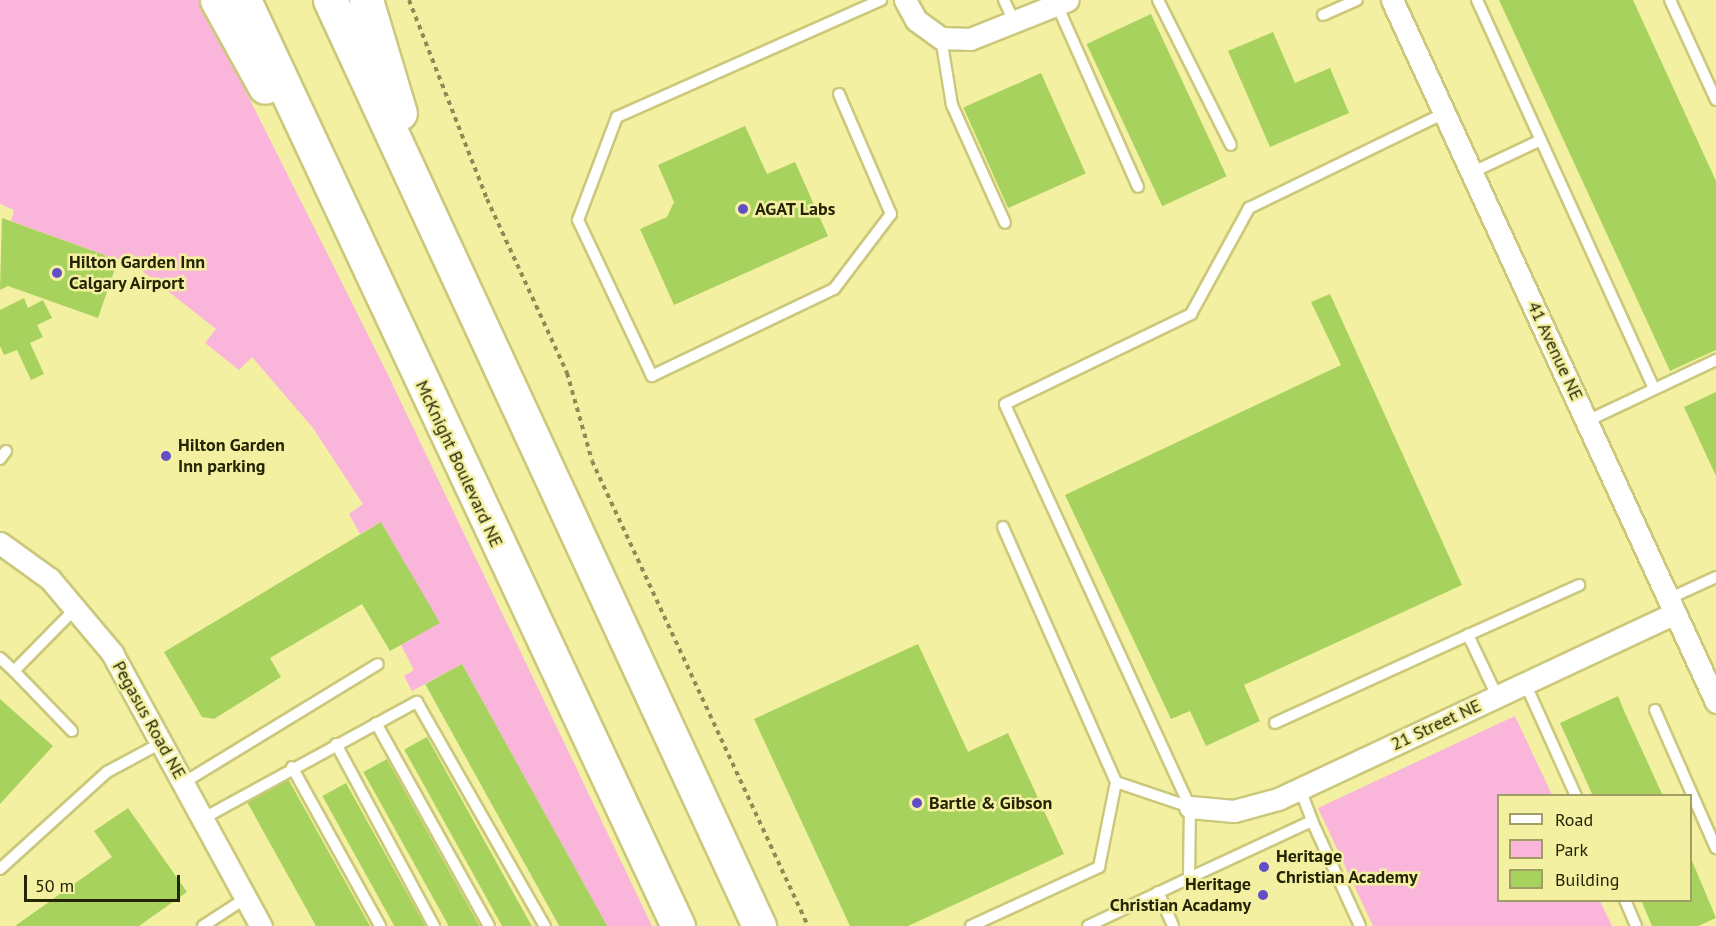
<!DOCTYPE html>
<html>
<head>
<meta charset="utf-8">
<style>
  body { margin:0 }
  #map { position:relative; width:1716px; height:926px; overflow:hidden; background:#f3f0a2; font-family:"PT Sans",sans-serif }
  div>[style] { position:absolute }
  .green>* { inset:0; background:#fab5da }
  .building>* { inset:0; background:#a8d25e; transform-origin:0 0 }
  .path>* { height:4px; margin-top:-2px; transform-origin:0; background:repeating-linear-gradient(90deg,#8e8c54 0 4.5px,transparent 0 9px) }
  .roads { filter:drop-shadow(2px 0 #cbc87c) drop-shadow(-2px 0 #cbc87c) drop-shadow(0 2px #cbc87c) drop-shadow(0 -2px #cbc87c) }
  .lane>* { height:10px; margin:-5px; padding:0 5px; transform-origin:5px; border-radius:5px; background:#fff }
  .street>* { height:21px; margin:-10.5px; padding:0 10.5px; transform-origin:10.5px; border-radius:10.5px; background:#fff }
  .primary>* { height:33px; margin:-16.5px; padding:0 16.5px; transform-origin:16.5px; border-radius:16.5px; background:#fff }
  .dots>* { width:16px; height:16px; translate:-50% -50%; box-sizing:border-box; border:3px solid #f3f0a2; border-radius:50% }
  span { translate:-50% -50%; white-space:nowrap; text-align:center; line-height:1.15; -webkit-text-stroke:5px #f3f0a2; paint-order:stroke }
  .poi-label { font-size:18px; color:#252404; font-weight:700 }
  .left { translate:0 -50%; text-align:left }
  .right { translate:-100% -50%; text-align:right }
  .street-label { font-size:18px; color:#252404 }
  .legend { position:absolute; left:1497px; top:794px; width:195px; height:108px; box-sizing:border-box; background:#f3f0a2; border:2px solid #a19e63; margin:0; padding:8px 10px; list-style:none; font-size:18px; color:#252404 }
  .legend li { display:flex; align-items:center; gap:12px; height:30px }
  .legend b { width:30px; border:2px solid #a19e63 }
  .scale { position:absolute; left:24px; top:875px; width:156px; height:27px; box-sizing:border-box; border:3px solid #252404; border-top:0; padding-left:8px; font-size:18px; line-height:21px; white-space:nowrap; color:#252404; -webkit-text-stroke:4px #f3f0a2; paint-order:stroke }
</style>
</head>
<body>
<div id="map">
  <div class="green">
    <div style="clip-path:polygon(0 0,200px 0,387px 373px,652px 926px,607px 926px,462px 664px,412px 691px,404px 676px,414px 670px,401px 645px,439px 623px,381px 522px,360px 534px,349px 514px,363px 504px,313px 428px,252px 357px,239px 370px,205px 343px,216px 329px,122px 255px,118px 260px,11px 221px,14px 210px,0 204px)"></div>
    <div style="clip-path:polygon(1515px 716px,1552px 795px,1498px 796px,1498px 900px,1600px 901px,1612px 926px,1373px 926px,1318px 808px)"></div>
  </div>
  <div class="building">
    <div style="clip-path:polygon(1499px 0,1633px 0,1716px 181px,1716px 350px,1670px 371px)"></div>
    <div style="left:1151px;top:14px;width:179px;height:71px;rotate:65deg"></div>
    <div style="clip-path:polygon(1273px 32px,1295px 83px,1330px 68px,1349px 113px,1270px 147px,1228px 51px)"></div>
    <div style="left:1041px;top:73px;width:110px;height:85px;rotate:66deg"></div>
    <div style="clip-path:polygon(745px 126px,767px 174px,795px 162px,828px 236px,674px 305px,640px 229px,667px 217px,674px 202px,658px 165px)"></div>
    <div style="clip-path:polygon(2px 218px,118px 260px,98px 318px,8px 286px,0 290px)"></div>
    <div style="clip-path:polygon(1330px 294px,1462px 585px,1244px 685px,1260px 721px,1206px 746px,1190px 711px,1171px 719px,1065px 495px,1341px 365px,1311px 302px)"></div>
    <div style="clip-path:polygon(24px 298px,28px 308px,43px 300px,52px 318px,37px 325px,43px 337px,30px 343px,44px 374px,31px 380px,17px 350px,4px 355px,0 346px,0 310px)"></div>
    <div style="clip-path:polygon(1716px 392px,1716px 476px,1684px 407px)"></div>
    <div style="clip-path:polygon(381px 522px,440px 623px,390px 651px,362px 604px,270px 658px,281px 677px,214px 719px,202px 717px,164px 652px)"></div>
    <div style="clip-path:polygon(918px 644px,968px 752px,1008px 733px,1064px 854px,908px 926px,850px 926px,754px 719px)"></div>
    <div style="left:462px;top:664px;width:299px;height:42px;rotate:61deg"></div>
    <div style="clip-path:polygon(1618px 696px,1625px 713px,1663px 796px,1593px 796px,1560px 723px)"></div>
    <div style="clip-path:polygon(0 699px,53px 746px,0 804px)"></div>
    <div style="left:427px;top:737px;width:217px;height:26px;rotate:61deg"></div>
    <div style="left:387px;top:759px;width:191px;height:27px;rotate:61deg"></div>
    <div style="clip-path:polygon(287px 777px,370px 926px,316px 926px,246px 800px)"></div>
    <div style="left:346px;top:783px;width:163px;height:27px;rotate:61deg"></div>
    <div style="clip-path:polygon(128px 808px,187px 892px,139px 926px,15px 926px,112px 857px,94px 831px)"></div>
    <div style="clip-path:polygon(1690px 856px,1716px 918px,1698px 926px,1652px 926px,1641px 900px,1690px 900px)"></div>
  </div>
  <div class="path">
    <div style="left:409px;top:0;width:214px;rotate:68.6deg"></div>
    <div style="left:487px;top:199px;width:192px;rotate:65.3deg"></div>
    <div style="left:567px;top:373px;width:91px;rotate:74.1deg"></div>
    <div style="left:592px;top:461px;width:513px;rotate:65.08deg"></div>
  </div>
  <div class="roads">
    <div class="lane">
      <div style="left:1004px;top:0;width:26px;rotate:65deg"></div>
      <div style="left:1158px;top:0;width:162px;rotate:63.3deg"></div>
      <div style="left:1477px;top:0;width:427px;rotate:65.5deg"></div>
      <div style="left:1670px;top:0;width:110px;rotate:65.3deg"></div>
      <div style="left:1057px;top:5px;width:199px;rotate:66deg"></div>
      <div style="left:1323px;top:15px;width:37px;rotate:-24deg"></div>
      <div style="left:941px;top:38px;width:68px;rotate:80.7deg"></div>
      <div style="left:952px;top:105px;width:129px;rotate:65.8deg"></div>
      <div style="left:839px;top:94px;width:131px;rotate:66.6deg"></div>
      <div style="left:891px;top:214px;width:94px;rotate:127.2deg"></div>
      <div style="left:834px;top:289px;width:202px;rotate:154.5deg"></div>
      <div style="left:652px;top:376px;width:173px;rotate:-115.4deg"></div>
      <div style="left:578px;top:220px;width:110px;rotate:-69.3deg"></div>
      <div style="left:617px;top:117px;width:289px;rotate:-23.9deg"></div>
      <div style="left:1473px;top:172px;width:75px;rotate:-25.2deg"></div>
      <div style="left:1587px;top:421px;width:143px;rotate:-25.3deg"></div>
      <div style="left:0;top:459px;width:10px;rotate:-53deg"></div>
      <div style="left:1003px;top:527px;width:279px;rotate:66.1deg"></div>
      <div style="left:1668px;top:599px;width:53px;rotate:-24.6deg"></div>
      <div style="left:0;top:658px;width:19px;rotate:43deg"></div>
      <div style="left:1525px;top:683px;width:124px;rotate:65.7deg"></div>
      <div style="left:1497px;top:696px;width:68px;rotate:-115.4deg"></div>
      <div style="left:1468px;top:635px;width:122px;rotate:-24.2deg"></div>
      <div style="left:1655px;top:710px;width:151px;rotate:66.2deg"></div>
      <div style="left:376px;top:723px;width:232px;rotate:60.9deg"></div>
      <div style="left:1275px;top:723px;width:212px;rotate:-24.5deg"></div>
      <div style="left:72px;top:731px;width:83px;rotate:-134deg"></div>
      <div style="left:14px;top:671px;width:87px;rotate:-45.5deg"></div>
      <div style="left:336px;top:744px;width:207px;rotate:61.7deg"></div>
      <div style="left:292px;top:767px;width:182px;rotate:61deg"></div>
      <div style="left:183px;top:783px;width:228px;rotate:-31.4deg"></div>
      <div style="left:1300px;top:789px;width:34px;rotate:69deg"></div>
      <div style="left:202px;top:819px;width:245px;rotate:-28.6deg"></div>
      <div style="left:417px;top:702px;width:258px;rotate:60.3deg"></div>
      <div style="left:0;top:869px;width:144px;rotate:-42.2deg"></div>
      <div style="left:107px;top:772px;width:61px;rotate:-28.2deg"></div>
      <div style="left:1189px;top:878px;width:136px;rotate:-24.9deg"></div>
      <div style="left:1312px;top:821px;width:115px;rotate:65.4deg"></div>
      <div style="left:1158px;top:892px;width:37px;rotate:66deg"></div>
      <div style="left:1625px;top:900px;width:28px;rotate:67deg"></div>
      <div style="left:203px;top:926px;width:51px;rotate:-33.1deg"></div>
      <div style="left:971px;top:926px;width:141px;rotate:-24.7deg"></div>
      <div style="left:1099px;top:867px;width:87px;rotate:-78.7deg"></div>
      <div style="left:1116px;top:782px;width:78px;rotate:18.7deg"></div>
      <div style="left:1088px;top:926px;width:112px;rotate:-25.4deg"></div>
      <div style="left:1189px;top:878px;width:71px;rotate:-89.2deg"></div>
      <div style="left:1190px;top:807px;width:443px;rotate:-114.7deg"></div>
      <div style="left:1005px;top:404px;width:207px;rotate:-25.8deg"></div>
      <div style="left:1191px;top:314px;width:121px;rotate:-61.3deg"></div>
      <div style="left:1249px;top:208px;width:218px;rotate:-25.9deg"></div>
    </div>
    <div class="street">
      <div style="left:905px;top:0;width:23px;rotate:61deg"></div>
      <div style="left:916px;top:20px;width:31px;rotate:36deg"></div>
      <div style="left:941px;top:38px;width:29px;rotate:2deg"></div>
      <div style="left:970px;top:39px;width:105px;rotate:-21.7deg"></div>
      <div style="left:1392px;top:0;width:773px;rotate:65.22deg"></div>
      <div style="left:0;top:543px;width:62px;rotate:35.8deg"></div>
      <div style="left:50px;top:579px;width:97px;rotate:50deg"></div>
      <div style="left:112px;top:653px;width:311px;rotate:61.4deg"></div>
      <div style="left:1190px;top:807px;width:44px;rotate:5.2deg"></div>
      <div style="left:1234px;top:811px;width:46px;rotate:-15.3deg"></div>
      <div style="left:1278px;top:799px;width:438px;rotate:-25.1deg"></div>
    </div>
    <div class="primary">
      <div style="left:217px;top:0;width:99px;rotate:61.1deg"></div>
      <div style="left:244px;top:0;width:1023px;rotate:64.89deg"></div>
      <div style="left:330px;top:0;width:1021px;rotate:65.14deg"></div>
      <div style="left:366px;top:0;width:118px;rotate:73.3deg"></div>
    </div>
  </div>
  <div class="dots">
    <div style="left:743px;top:209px;background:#624ec6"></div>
    <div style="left:57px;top:273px;background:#624ec6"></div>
    <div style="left:166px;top:456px;background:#624ec6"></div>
    <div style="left:917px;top:803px;background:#624ec6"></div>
    <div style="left:1264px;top:867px;background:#624ec6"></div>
    <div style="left:1263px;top:895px;background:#624ec6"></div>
  </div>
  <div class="poi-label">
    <span class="left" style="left:755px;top:209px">AGAT Labs</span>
    <span class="left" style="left:69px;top:273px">Hilton Garden Inn<br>Calgary Airport</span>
    <span class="left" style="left:178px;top:456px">Hilton Garden<br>Inn parking</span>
    <span class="left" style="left:929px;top:803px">Bartle &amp; Gibson</span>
    <span class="left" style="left:1276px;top:867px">Heritage<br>Christian Academy</span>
    <span class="right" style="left:1251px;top:895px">Heritage<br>Christian Acadamy</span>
  </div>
  <div class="street-label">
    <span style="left:1555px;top:351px;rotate:65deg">41 Avenue NE</span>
    <span style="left:459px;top:464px;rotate:65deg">McKnight Boulevard NE</span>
    <span style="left:149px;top:720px;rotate:61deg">Pegasus Road NE</span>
    <span style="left:1436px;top:725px;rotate:-25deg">21 Street NE</span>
  </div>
  <ul class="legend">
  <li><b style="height:8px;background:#fff"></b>Road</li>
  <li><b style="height:16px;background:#fab5da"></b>Park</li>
  <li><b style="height:16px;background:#a8d25e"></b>Building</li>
  </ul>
  <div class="scale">50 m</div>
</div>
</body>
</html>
